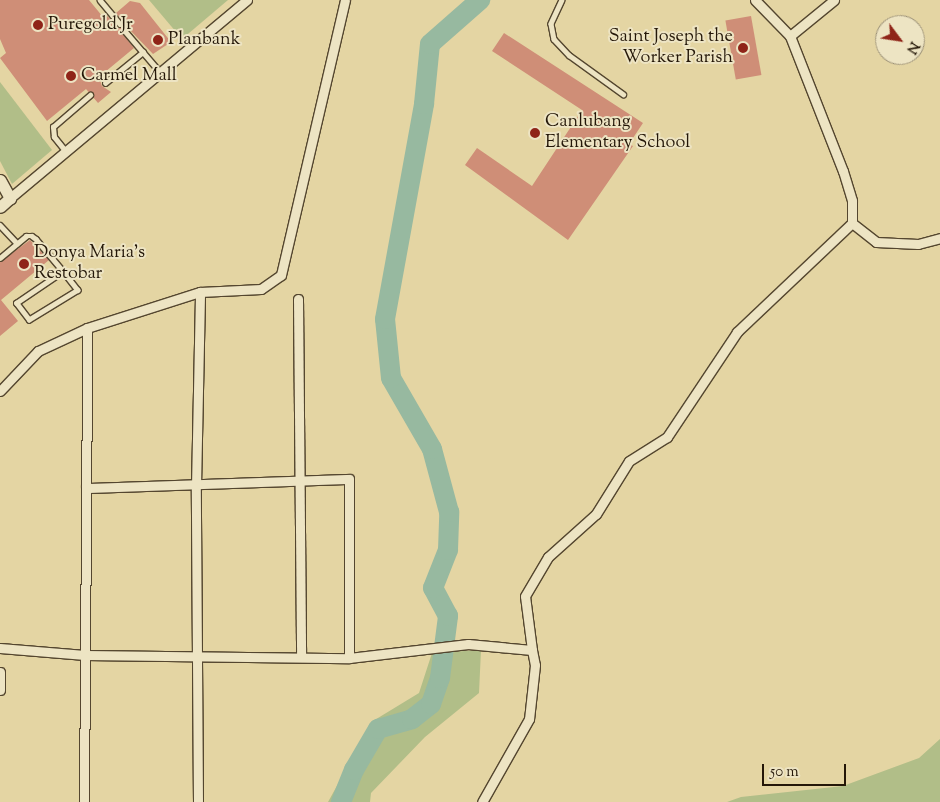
<!DOCTYPE html>
<html>
<head>
<meta charset="utf-8">
<style>
  body { margin:0 }
  #map { position:relative; width:940px; height:802px; overflow:hidden; background:#e4d5a3; font-family:"Sorts Mill Goudy",serif }
  div>[style] { position:absolute }
  .green>* { inset:0; background:#b1be88 }
  .river>* { height:20px; margin:-10px; padding:0 10px; transform-origin:10px; border-radius:10px; background:#97b9a0 }
  .building>* { inset:0; background:#cf8e77; transform-origin:0 0 }
  .roads { filter:drop-shadow(1px 0 #54462f) drop-shadow(-1px 0 #54462f) drop-shadow(0 1px #54462f) drop-shadow(0 -1px #54462f) }
  .service>* { height:4.5px; margin:-2.25px; padding:0 2.25px; transform-origin:2.25px; border-radius:2.25px; background:#ede4c3 }
  .minor>* { height:9px; margin:-4.5px; padding:0 4.5px; transform-origin:4.5px; border-radius:4.5px; background:#ede4c3 }
  .tertiary>* { height:11px; margin:-5.5px; padding:0 5.5px; transform-origin:5.5px; border-radius:5.5px; background:#ede4c3 }
  .dots>* { width:14px; height:14px; translate:-50% -50%; box-sizing:border-box; border:2px solid #ede4c3; border-radius:50% }
  span { translate:-50% -50%; white-space:nowrap; text-align:center; line-height:1.15; -webkit-text-stroke:4px #ede4c3; paint-order:stroke }
  .poi-label { font-size:18px; color:#241708 }
  .left { translate:0 -50%; text-align:left }
  .right { translate:-100% -50%; text-align:right }
  .north { position:absolute; left:875px; top:15px; width:50px; height:50px; box-sizing:border-box; background:#ede4c3; border:1px solid #9d9278; border-radius:50%; rotate:121deg; font-size:14px; font-weight:700; line-height:20px; text-align:center; color:#241708 }
  .north::after { content:''; display:block; margin:auto; width:18px; height:22px; background:#8f2418; clip-path:polygon(50% 0,100% 100%,50% 72%,0 100%) }
  .scale { position:absolute; left:762px; top:764px; width:84px; height:22px; box-sizing:border-box; border:2px solid #241708; border-top:0; padding-left:6px; font-size:15px; line-height:18px; white-space:nowrap; color:#241708; -webkit-text-stroke:4px #ede4c3; paint-order:stroke }
</style>
</head>
<body>
<div id="map">
  <div class="green">
    <div style="clip-path:polygon(149px 0,228px 0,182px 39px)"></div>
    <div style="clip-path:polygon(0 82px,52px 150px,12px 184px,0 161px)"></div>
    <div style="clip-path:polygon(481px 650px,479px 693px,425px 737px,371px 793px,370px 802px,328px 802px,373px 721px,419px 693px,432px 653px)"></div>
    <div style="clip-path:polygon(940px 739px,940px 802px,727px 802px,741px 797px,843px 786px,919px 758px)"></div>
  </div>
  <div class="river">
    <div style="left:341px;top:802px;width:35px;rotate:-68deg"></div>
    <div style="left:354px;top:770px;width:48px;rotate:-59.7deg"></div>
    <div style="left:378px;top:729px;width:35px;rotate:-16deg"></div>
    <div style="left:412px;top:719px;width:24px;rotate:-38deg"></div>
    <div style="left:431px;top:704px;width:28px;rotate:-71deg"></div>
    <div style="left:440px;top:678px;width:63px;rotate:-82.6deg"></div>
    <div style="left:448px;top:616px;width:32px;rotate:-118deg"></div>
    <div style="left:433px;top:588px;width:41px;rotate:-68.5deg"></div>
    <div style="left:448px;top:550px;width:38px;rotate:-88deg"></div>
    <div style="left:449px;top:512px;width:65px;rotate:-105.1deg"></div>
    <div style="left:432px;top:449px;width:82px;rotate:-120deg"></div>
    <div style="left:391px;top:378px;width:59px;rotate:-95.8deg"></div>
    <div style="left:385px;top:319px;width:219px;rotate:-79.7deg"></div>
    <div style="left:424px;top:104px;width:60px;rotate:-84.3deg"></div>
    <div style="left:430px;top:44px;width:67px;rotate:-41.3deg"></div>
  </div>
  <div class="building">
    <div style="clip-path:polygon(0 0,89px 0,103px 17px,106px 15px,120px 28px,124px 23px,116px 13px,130px 1px,140px 3px,171px 42px,153px 54px,128px 28px,123px 28px,122px 33px,134px 48px,99px 77px,102px 86px,111px 92px,98px 103px,86px 89px,47px 121px,0 58px,6px 53px,0 39px)"></div>
    <div style="left:751px;top:16px;width:60px;height:26px;rotate:80deg"></div>
    <div style="clip-path:polygon(504px 33px,643px 123px,629px 144px,633px 146px,568px 240px,465px 165px,477px 148px,532px 186px,582px 110px,492px 51px)"></div>
    <div style="clip-path:polygon(30px 240px,49px 260px,1px 300px,18px 321px,0 336px,0 262px)"></div>
  </div>
  <div class="roads">
    <div class="service">
      <div style="left:100px;top:0;width:31px;rotate:50deg"></div>
      <div style="left:562px;top:0;width:26px;rotate:115deg"></div>
      <div style="left:551px;top:24px;width:15px;rotate:79deg"></div>
      <div style="left:554px;top:39px;width:22px;rotate:47deg"></div>
      <div style="left:569px;top:55px;width:67px;rotate:35.8deg"></div>
      <div style="left:125px;top:31px;width:55px;rotate:49.4deg"></div>
      <div style="left:105px;top:83px;width:49px;rotate:-39.2deg"></div>
      <div style="left:66px;top:152px;width:19px;rotate:-129deg"></div>
      <div style="left:54px;top:137px;width:10px;rotate:-96deg"></div>
      <div style="left:53px;top:127px;width:49px;rotate:-40.9deg"></div>
      <div style="left:0;top:225px;width:25px;rotate:47deg"></div>
      <div style="left:0;top:258px;width:34px;rotate:-40deg"></div>
      <div style="left:26px;top:236px;width:6px"></div>
      <div style="left:32px;top:236px;width:5px;rotate:37deg"></div>
      <div style="left:36px;top:239px;width:42px;rotate:49.8deg"></div>
      <div style="left:63px;top:271px;width:24px;rotate:52deg"></div>
      <div style="left:78px;top:290px;width:57px;rotate:148.5deg"></div>
      <div style="left:29px;top:320px;width:21px;rotate:-127deg"></div>
      <div style="left:16px;top:303px;width:57px;rotate:-34.2deg"></div>
    </div>
    <div class="minor">
      <div style="left:755px;top:0;width:50px;rotate:45.8deg"></div>
      <div style="left:790px;top:36px;width:145px;rotate:68.6deg"></div>
      <div style="left:843px;top:171px;width:31px;rotate:73deg"></div>
      <div style="left:852px;top:201px;width:22px;rotate:90deg"></div>
      <div style="left:852px;top:223px;width:31px;rotate:38deg"></div>
      <div style="left:876px;top:242px;width:42px;rotate:2.7deg"></div>
      <div style="left:918px;top:244px;width:23px;rotate:-15deg"></div>
      <div style="left:790px;top:36px;width:57px;rotate:-39.3deg"></div>
      <div style="left:10px;top:198px;width:309px;rotate:-39.9deg"></div>
      <div style="left:298px;top:299px;width:358px;rotate:89.5deg"></div>
      <div style="left:0;top:391px;width:55px;rotate:-46.5deg"></div>
      <div style="left:38px;top:351px;width:54px;rotate:-25.1deg"></div>
      <div style="left:87px;top:328px;width:119px;rotate:-17.7deg"></div>
      <div style="left:200px;top:292px;width:61px;rotate:-2.8deg"></div>
      <div style="left:261px;top:289px;width:24px;rotate:-35deg"></div>
      <div style="left:281px;top:275px;width:282px;rotate:-76.9deg"></div>
      <div style="left:86px;top:488px;width:263px;rotate:-2deg"></div>
      <div style="left:349px;top:479px;width:179px;rotate:90deg"></div>
      <div style="left:0;top:648px;width:85px;rotate:4.7deg"></div>
      <div style="left:85px;top:655px;width:264px;rotate:0.7deg"></div>
      <div style="left:349px;top:658px;width:120px;rotate:-6.7deg"></div>
      <div style="left:468px;top:644px;width:64px;rotate:5.4deg"></div>
      <div style="left:532px;top:650px;width:15px;rotate:79deg"></div>
      <div style="left:535px;top:665px;width:54px;rotate:96.3deg"></div>
      <div style="left:529px;top:719px;width:95px;rotate:119.5deg"></div>
      <div style="left:532px;top:650px;width:54px;rotate:-97.4deg"></div>
      <div style="left:525px;top:596px;width:45px;rotate:-59.5deg"></div>
      <div style="left:548px;top:557px;width:64px;rotate:-41.9deg"></div>
      <div style="left:596px;top:514px;width:62px;rotate:-58.1deg"></div>
      <div style="left:629px;top:461px;width:45px;rotate:-32.3deg"></div>
      <div style="left:667px;top:437px;width:126px;rotate:-56.3deg"></div>
      <div style="left:737px;top:332px;width:158px;rotate:-43.5deg"></div>
      <div style="left:0;top:672px;width:18px;rotate:90deg"></div>
      <div style="left:84px;top:802px;width:474px;rotate:-89.6deg"></div>
      <div style="left:198px;top:802px;width:316px;rotate:-90.4deg"></div>
      <div style="left:196px;top:486px;width:194px;rotate:-88.8deg"></div>
    </div>
    <div class="tertiary">
      <div style="left:0;top:180px;width:21px;rotate:61deg"></div>
      <div style="left:10px;top:198px;width:13px;rotate:138deg"></div>
    </div>
  </div>
  <div class="dots">
    <div style="left:38px;top:25px;background:#8f2418"></div>
    <div style="left:158px;top:40px;background:#8f2418"></div>
    <div style="left:743px;top:48px;background:#8f2418"></div>
    <div style="left:71px;top:76px;background:#8f2418"></div>
    <div style="left:535px;top:133px;background:#8f2418"></div>
    <div style="left:24px;top:264px;background:#8f2418"></div>
  </div>
  <div class="poi-label">
    <span class="left" style="left:48px;top:25px">Puregold Jr</span>
    <span class="right" style="left:733px;top:48px">Saint Joseph the<br>Worker Parish</span>
    <span class="left" style="left:168px;top:40px">Planbank</span>
    <span class="left" style="left:81px;top:76px">Carmel Mall</span>
    <span class="left" style="left:545px;top:133px">Canlubang<br>Elementary School</span>
    <span class="left" style="left:34px;top:264px">Donya Maria's<br>Restobar</span>
  </div>
  <div class="north">N</div>
  <div class="scale">50 m</div>
</div>
</body>
</html>
